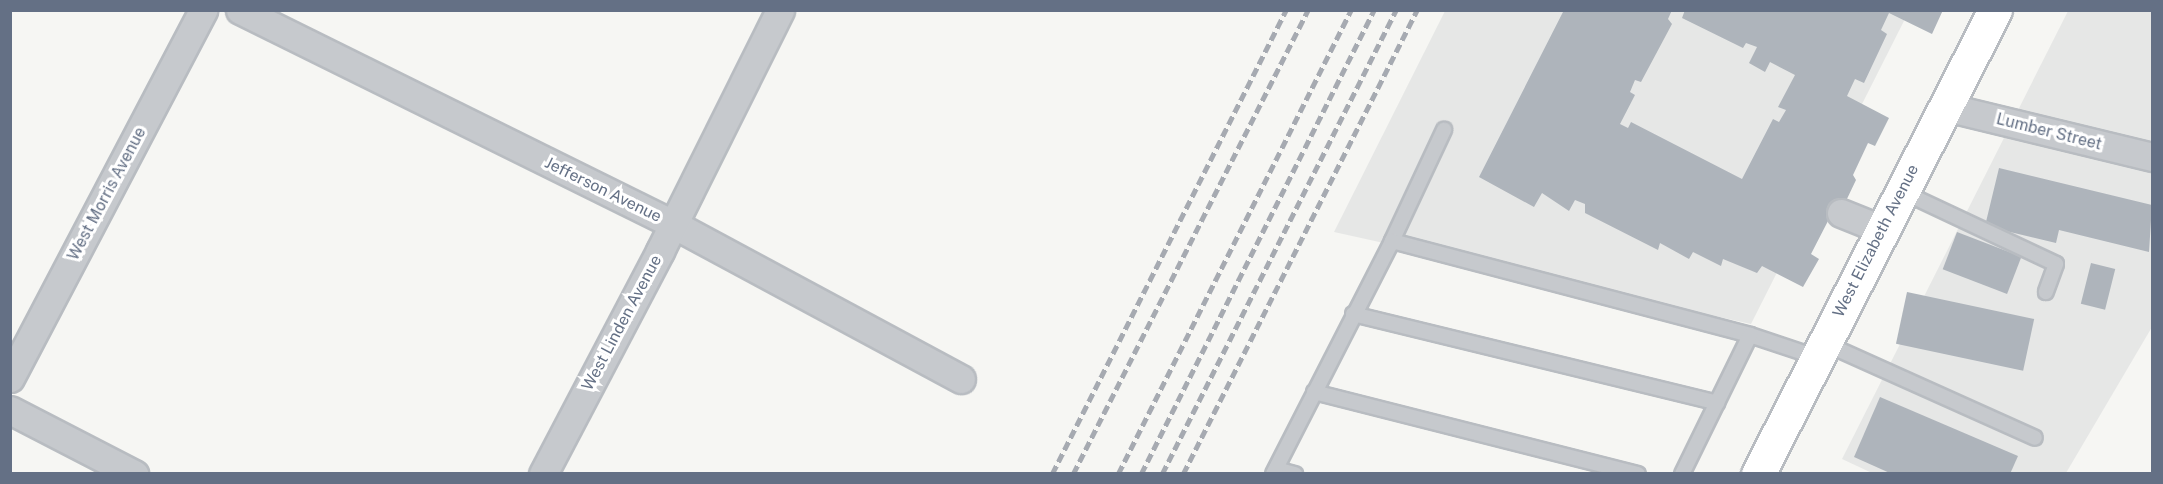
<!DOCTYPE html>
<html>
<head>
<meta charset="utf-8">
<style>
  body { margin:0 }
  #map { position:relative; width:2163px; height:484px; overflow:hidden; background:#f6f6f3; font-family:"Public Sans",sans-serif }
  div>[style] { position:absolute }
  .built>* { inset:0; background:#e6e7e6 }
  .building>* { inset:0; background:#aeb4bb; transform-origin:0 0 }
  .roads { filter:drop-shadow(2px 0 #b8bcc1) drop-shadow(-2px 0 #b8bcc1) drop-shadow(0 2px #b8bcc1) drop-shadow(0 -2px #b8bcc1) }
  .lane>* { height:14px; margin:-7px; padding:0 7px; transform-origin:7px; border-radius:7px; background:#c6c9cd }
  .street>* { height:27px; margin:-13.5px; padding:0 13.5px; transform-origin:13.5px; border-radius:13.5px; background:#c6c9cd }
  .secondary>* { height:33px; margin:-16.5px; padding:0 16.5px; transform-origin:16.5px; border-radius:16.5px; background:#fff }
  .rail>* { height:4.5px; margin-top:-2.25px; transform-origin:0; background:repeating-linear-gradient(90deg,#a6aab1 0 9px,transparent 0 13.5px) }
  span { translate:-50% -50%; white-space:nowrap; text-align:center; line-height:1.15; -webkit-text-stroke:6px #fff; paint-order:stroke }
  .street-label { font-size:16px; color:#647085 }
  .frame { position:absolute; inset:0; border:12px solid #647085; pointer-events:none }
</style>
</head>
<body>
<div id="map">
  <div class="built">
    <div style="clip-path:polygon(1445px 11px,1909px 11px,1751px 324px,1334px 232px)"></div>
    <div style="clip-path:polygon(2068px 11px,2152px 11px,2152px 327px,2066px 473px,1872px 473px,1842px 459px)"></div>
  </div>
  <div class="building">
    <div style="clip-path:polygon(1564px 10px,1672px 10px,1668px 19px,1672px 24px,1641px 82px,1635px 80px,1630px 92px,1635px 95px,1620px 124px,1628px 128px,1631px 122px,1742px 179px,1773px 119px,1779px 122px,1786px 110px,1778px 107px,1795px 75px,1770px 62px,1765px 72px,1749px 63px,1757px 47px,1746px 43px,1743px 48px,1682px 18px,1685px 10px,1943px 10px,1932px 34px,1889px 13px,1881px 30px,1887px 34px,1864px 83px,1855px 79px,1847px 96px,1889px 118px,1875px 146px,1868px 143px,1853px 175px,1856px 180px,1835px 224px,1828px 221px,1811px 254px,1819px 259px,1803px 287px,1762px 266px,1757px 273px,1723px 259px,1721px 266px,1693px 252px,1689px 259px,1660px 243px,1658px 250px,1585px 213px,1585px 204px,1575px 200px,1569px 211px,1542px 193px,1534px 207px,1479px 177px)"></div>
    <div style="clip-path:polygon(1999px 168px,2152px 205px,2149px 252px,2059px 230px,2056px 243px,1985px 226px)"></div>
    <div style="left:1957px;top:232px;width:69px;height:40px;rotate:21deg"></div>
    <div style="left:2091px;top:263px;width:25px;height:42px;rotate:14deg"></div>
    <div style="left:1907px;top:292px;width:130px;height:53px;rotate:12deg"></div>
    <div style="clip-path:polygon(1880px 397px,2018px 456px,2010px 474px,1892px 474px,1854px 457px)"></div>
  </div>
  <div class="roads">
    <div class="lane">
      <div style="left:1903px;top:192px;width:169px;rotate:25.2deg"></div>
      <div style="left:2056px;top:264px;width:30px;rotate:110deg"></div>
      <div style="left:1392px;top:241px;width:123px;rotate:-64.9deg"></div>
      <div style="left:1353px;top:314px;width:375px;rotate:13.7deg"></div>
      <div style="left:1824px;top:343px;width:231px;rotate:24.2deg"></div>
      <div style="left:1314px;top:392px;width:334px;rotate:14.2deg"></div>
      <div style="left:1276px;top:469px;width:20px;rotate:15deg"></div>
      <div style="left:1273px;top:474px;width:262px;rotate:-62.9deg"></div>
      <div style="left:1392px;top:241px;width:370px;rotate:14.7deg"></div>
      <div style="left:1750px;top:335px;width:70px;rotate:18.4deg"></div>
      <div style="left:1682px;top:474px;width:155px;rotate:-63.9deg"></div>
    </div>
    <div class="street">
      <div style="left:240px;top:10px;width:483px;rotate:26.3deg"></div>
      <div style="left:673px;top:224px;width:327px;rotate:28.3deg"></div>
      <div style="left:1946px;top:107px;width:212px;rotate:13.6deg"></div>
      <div style="left:1841px;top:213px;width:43px;rotate:21.8deg"></div>
      <div style="left:10px;top:378px;width:416px;rotate:-62.3deg"></div>
      <div style="left:10px;top:410px;width:140px;rotate:27.3deg"></div>
      <div style="left:543px;top:474px;width:252px;rotate:-62.3deg"></div>
      <div style="left:660px;top:251px;width:269px;rotate:-63.5deg"></div>
    </div>
    <div class="secondary">
      <div style="left:1758px;top:474px;width:521px;rotate:-62.94deg"></div>
    </div>
  </div>
  <div class="rail">
    <div style="left:1052px;top:474px;width:520px;rotate:-63.24deg"></div>
    <div style="left:1073px;top:474px;width:520px;rotate:-63.14deg"></div>
    <div style="left:1118px;top:474px;width:519px;rotate:-63.34deg"></div>
    <div style="left:1141px;top:474px;width:519px;rotate:-63.34deg"></div>
    <div style="left:1162px;top:474px;width:520px;rotate:-63.24deg"></div>
    <div style="left:1183px;top:474px;width:520px;rotate:-63.24deg"></div>
  </div>
  <div class="street-label">
    <span style="left:2049px;top:132px;rotate:14deg">Lumber Street</span>
    <span style="left:603px;top:190px;rotate:26deg">Jefferson Avenue</span>
    <span style="left:107px;top:194px;rotate:-62deg">West Morris Avenue</span>
    <span style="left:1876px;top:241px;rotate:-63deg">West Elizabeth Avenue</span>
    <span style="left:622px;top:323px;rotate:-62deg">West Linden Avenue</span>
  </div>
  <div class="frame"></div>
</div>
</body>
</html>
